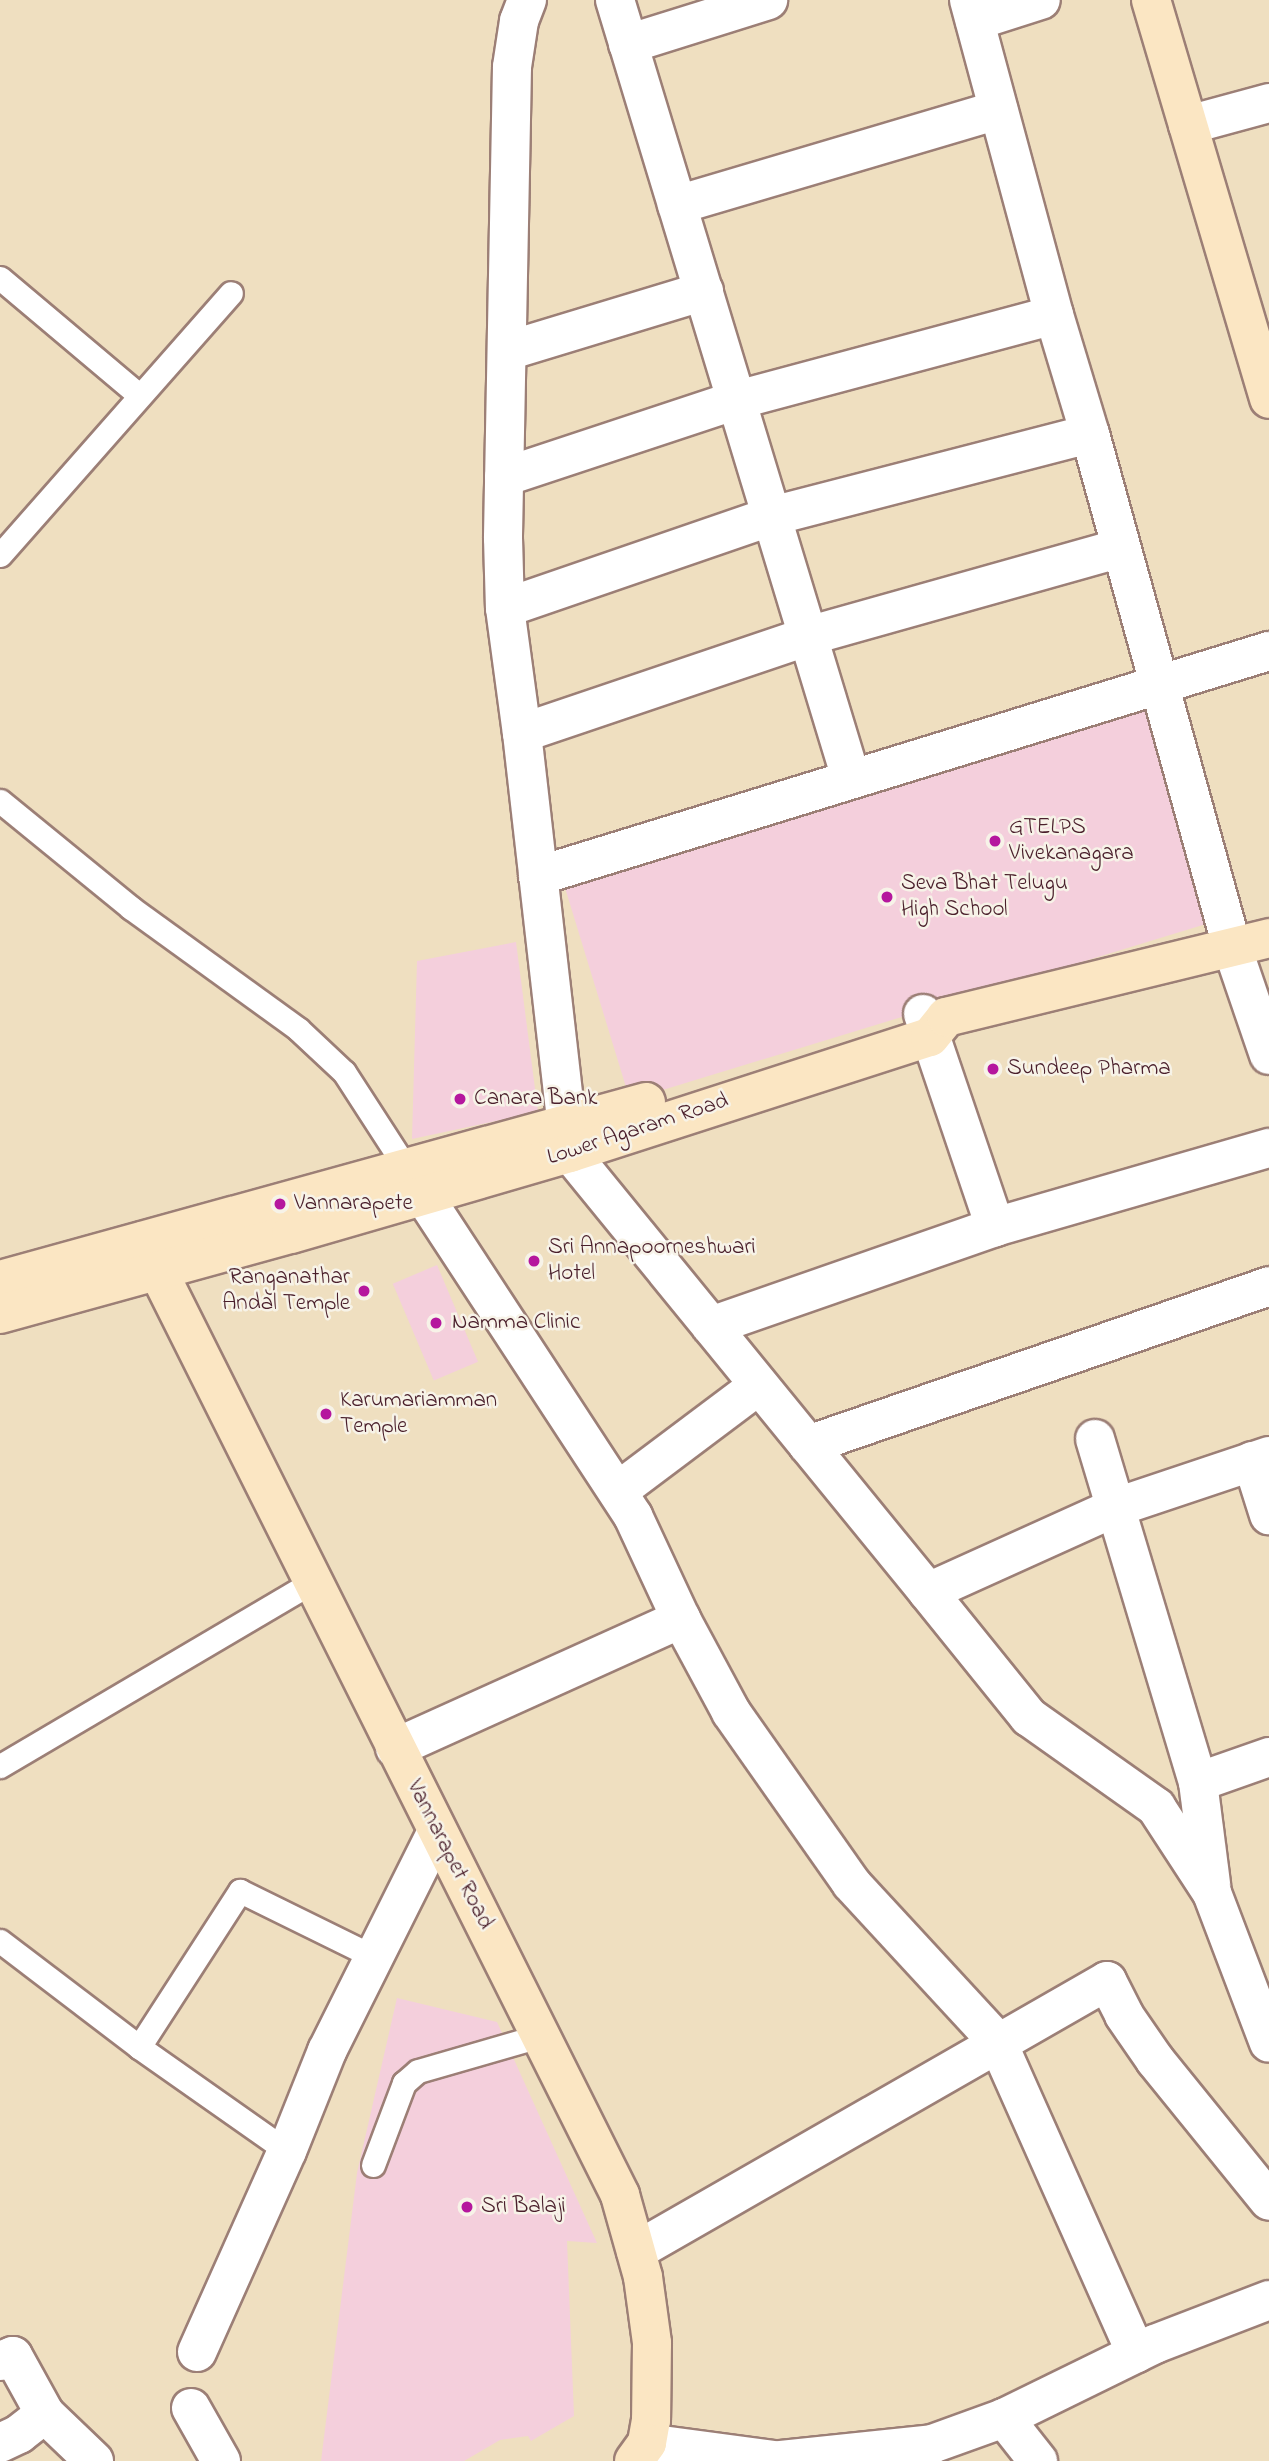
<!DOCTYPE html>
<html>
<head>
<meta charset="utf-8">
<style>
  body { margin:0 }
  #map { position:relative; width:1269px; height:2461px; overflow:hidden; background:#efdfc0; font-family:"Indie Flower",sans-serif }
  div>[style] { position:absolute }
  .built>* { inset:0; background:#f4cfdc; transform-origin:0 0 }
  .roads { filter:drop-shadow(2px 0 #9c7f76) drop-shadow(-2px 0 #9c7f76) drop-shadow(0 2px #9c7f76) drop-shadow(0 -2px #9c7f76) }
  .lane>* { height:23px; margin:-11.5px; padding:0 11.5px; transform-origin:11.5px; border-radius:11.5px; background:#fff }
  .street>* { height:38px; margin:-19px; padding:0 19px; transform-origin:19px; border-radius:19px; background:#fff }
  .secondary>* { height:38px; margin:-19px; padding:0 19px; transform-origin:19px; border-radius:19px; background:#fbe6c3 }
  .dots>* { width:19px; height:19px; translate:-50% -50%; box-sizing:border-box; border:4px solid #f7f3e8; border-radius:50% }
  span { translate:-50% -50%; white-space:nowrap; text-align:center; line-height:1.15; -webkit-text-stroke:5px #f7f3e8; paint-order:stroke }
  .poi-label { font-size:23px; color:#4a1f2b }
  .left { translate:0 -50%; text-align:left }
  .right { translate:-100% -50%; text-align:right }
  .street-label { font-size:23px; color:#4a1f2b }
</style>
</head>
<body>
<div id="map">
  <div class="built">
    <div style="left:1151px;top:694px;width:236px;height:617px;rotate:73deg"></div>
    <div style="clip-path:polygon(516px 942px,538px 1112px,412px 1139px,417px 961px)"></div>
    <div style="left:437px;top:1265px;width:105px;height:48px;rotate:67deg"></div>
    <div style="clip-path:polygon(397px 1998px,497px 2022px,597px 2243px,567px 2241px,574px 2416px,531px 2441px,528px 2436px,500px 2440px,464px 2461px,321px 2461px,357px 2173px)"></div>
  </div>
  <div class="roads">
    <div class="lane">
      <div style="left:0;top:278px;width:182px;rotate:40.1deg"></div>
      <div style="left:0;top:555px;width:349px;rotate:-48.6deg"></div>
      <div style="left:0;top:801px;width:169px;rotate:39.2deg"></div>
      <div style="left:131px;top:908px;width:206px;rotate:35.9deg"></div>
      <div style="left:298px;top:1029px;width:63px;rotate:43.1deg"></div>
      <div style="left:344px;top:1072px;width:114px;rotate:57.1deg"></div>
      <div style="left:0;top:1766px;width:362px;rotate:-30.5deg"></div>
      <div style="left:0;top:1941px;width:175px;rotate:37.3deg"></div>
      <div style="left:139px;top:2047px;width:181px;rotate:35.1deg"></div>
      <div style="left:139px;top:2047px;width:186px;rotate:-57.1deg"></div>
      <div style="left:240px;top:1891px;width:149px;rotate:26.2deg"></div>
      <div style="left:373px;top:2165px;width:88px;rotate:-69.3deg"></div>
      <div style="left:404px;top:2083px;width:18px;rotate:-41deg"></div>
      <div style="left:418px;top:2071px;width:126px;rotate:-16.1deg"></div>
    </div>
    <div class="street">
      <div style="left:527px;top:0;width:22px;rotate:111deg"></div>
      <div style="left:519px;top:21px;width:47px;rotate:98.7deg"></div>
      <div style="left:512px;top:67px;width:471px;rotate:91.1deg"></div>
      <div style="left:503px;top:538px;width:70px;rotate:88.4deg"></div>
      <div style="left:505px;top:608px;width:126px;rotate:82.3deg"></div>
      <div style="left:522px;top:733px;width:423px;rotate:83.5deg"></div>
      <div style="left:570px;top:1153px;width:566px;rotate:50.8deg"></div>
      <div style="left:615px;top:0;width:813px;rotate:73.13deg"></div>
      <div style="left:969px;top:0;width:326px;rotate:74.9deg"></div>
      <div style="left:1054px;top:315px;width:124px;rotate:73.2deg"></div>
      <div style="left:1090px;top:434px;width:532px;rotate:74.53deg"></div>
      <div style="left:1232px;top:947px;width:114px;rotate:71.1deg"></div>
      <div style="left:975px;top:21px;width:69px;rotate:-17.7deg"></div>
      <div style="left:628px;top:44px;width:147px;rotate:-17.4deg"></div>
      <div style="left:1188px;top:125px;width:84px;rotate:-15.2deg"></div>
      <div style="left:677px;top:205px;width:335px;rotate:-16.5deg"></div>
      <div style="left:507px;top:351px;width:206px;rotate:-16.9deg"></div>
      <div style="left:504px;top:477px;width:245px;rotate:-18.3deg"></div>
      <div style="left:737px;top:400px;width:328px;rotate:-15deg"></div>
      <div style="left:505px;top:608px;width:282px;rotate:-19deg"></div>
      <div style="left:772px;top:516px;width:328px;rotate:-14.5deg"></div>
      <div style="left:522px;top:733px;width:302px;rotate:-18.7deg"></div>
      <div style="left:808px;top:636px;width:325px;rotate:-15.7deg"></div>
      <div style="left:538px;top:876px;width:765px;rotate:-17.11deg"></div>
      <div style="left:923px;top:1014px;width:225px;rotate:71.3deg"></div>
      <div style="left:423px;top:1195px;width:384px;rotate:56.8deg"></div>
      <div style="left:633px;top:1516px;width:114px;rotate:65deg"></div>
      <div style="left:681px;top:1619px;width:106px;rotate:61.7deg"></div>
      <div style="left:731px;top:1712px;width:209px;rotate:54.9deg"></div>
      <div style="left:851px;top:1883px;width:215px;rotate:47.3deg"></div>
      <div style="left:997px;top:2041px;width:342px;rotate:66deg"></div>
      <div style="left:711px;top:1326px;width:301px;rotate:-19.2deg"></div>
      <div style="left:995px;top:1227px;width:285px;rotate:-16.1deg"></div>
      <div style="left:1095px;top:1439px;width:358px;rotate:73.3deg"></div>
      <div style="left:1198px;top:1782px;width:103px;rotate:82.7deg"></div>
      <div style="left:808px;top:1445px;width:488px;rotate:-19deg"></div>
      <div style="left:1269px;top:1456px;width:163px;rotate:161.5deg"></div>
      <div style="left:1114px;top:1508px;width:204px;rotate:155.7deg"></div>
      <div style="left:928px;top:1592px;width:161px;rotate:51.1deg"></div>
      <div style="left:1029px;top:1717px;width:156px;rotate:35.3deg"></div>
      <div style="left:1156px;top:1807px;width:103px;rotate:56.9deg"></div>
      <div style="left:1212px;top:1893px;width:160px;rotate:69.2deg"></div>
      <div style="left:1252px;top:1461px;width:57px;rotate:72.5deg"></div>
      <div style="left:618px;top:1491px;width:176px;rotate:-36.9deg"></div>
      <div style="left:395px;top:1748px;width:314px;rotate:-24.3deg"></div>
      <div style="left:1198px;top:1782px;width:75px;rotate:-19.4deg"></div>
      <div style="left:636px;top:2251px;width:543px;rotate:-29.82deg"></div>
      <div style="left:1107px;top:1981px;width:38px;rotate:63deg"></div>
      <div style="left:1124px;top:2015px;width:55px;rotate:55.4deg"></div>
      <div style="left:1155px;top:2060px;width:181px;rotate:51deg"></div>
      <div style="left:197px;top:2352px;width:220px;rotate:-65.9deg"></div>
      <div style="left:287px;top:2151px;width:108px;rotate:-68.2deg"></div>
      <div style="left:327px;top:2051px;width:246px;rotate:-63.4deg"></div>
      <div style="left:0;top:2361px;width:14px;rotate:-21deg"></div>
      <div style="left:13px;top:2356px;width:66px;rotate:61.1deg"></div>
      <div style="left:45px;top:2414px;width:68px;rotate:43.8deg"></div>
      <div style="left:191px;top:2408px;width:61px;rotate:60.5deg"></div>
      <div style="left:1004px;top:2418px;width:55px;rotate:51.7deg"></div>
      <div style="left:0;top:2443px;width:21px;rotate:-25deg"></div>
      <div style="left:19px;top:2434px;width:33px;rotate:-38deg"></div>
      <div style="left:647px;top:2443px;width:136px;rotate:7.6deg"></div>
      <div style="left:781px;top:2460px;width:152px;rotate:-6deg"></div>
      <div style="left:932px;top:2444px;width:77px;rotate:-19.9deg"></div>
      <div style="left:1004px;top:2418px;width:168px;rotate:-26.1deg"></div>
      <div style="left:1155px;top:2344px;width:122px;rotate:-21.1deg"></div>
    </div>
    <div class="secondary">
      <div style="left:1151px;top:0;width:416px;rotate:73.5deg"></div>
      <div style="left:143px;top:1241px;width:1067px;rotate:63.43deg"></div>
      <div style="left:620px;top:2195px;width:85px;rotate:74.3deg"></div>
      <div style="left:643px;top:2277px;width:67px;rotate:82.2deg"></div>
      <div style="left:652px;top:2343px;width:77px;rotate:90.7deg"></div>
      <div style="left:651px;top:2420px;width:23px;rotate:100deg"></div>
      <div style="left:647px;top:2443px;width:22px;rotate:126deg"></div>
      <div style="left:0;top:1280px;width:670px;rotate:-15.41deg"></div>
      <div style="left:0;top:1314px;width:302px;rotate:-15.4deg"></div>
      <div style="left:291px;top:1234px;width:291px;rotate:-16.2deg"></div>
      <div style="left:570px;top:1153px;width:378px;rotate:-17.9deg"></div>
      <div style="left:930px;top:1037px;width:26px;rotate:-51deg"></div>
      <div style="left:946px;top:1017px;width:333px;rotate:-13.7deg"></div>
    </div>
  </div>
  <div class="dots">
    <div style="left:995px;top:841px;background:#b5179e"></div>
    <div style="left:887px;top:897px;background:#b5179e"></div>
    <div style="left:993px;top:1069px;background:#b5179e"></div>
    <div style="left:460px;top:1099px;background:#b5179e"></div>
    <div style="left:280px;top:1204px;background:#b5179e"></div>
    <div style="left:534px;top:1261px;background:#b5179e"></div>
    <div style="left:364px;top:1291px;background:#b5179e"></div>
    <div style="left:436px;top:1323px;background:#b5179e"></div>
    <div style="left:326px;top:1414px;background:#b5179e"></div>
    <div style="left:467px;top:2207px;background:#b5179e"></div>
  </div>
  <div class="poi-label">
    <span class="left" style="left:1009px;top:841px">GTELPS<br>Vivekanagara</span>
    <span class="left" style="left:901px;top:897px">Seva Bhat Telugu<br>High School</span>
    <span class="left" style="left:1007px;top:1069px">Sundeep Pharma</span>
    <span class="left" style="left:474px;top:1099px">Canara Bank</span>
    <span class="left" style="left:294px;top:1204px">Vannarapete</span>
    <span class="left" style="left:548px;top:1261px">Sri Annapoorneshwari<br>Hotel</span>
    <span class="right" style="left:350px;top:1291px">Ranganathar<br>Andal Temple</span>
    <span class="left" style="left:452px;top:1323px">Namma Clinic</span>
    <span class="left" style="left:340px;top:1414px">Karumariamman<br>Temple</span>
    <span class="left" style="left:481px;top:2207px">Sri Balaji</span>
  </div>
  <div class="street-label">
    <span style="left:638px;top:1130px;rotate:-18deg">Lower Agaram Road</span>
    <span style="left:449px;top:1855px;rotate:63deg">Vannarapet Road</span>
  </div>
</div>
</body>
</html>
